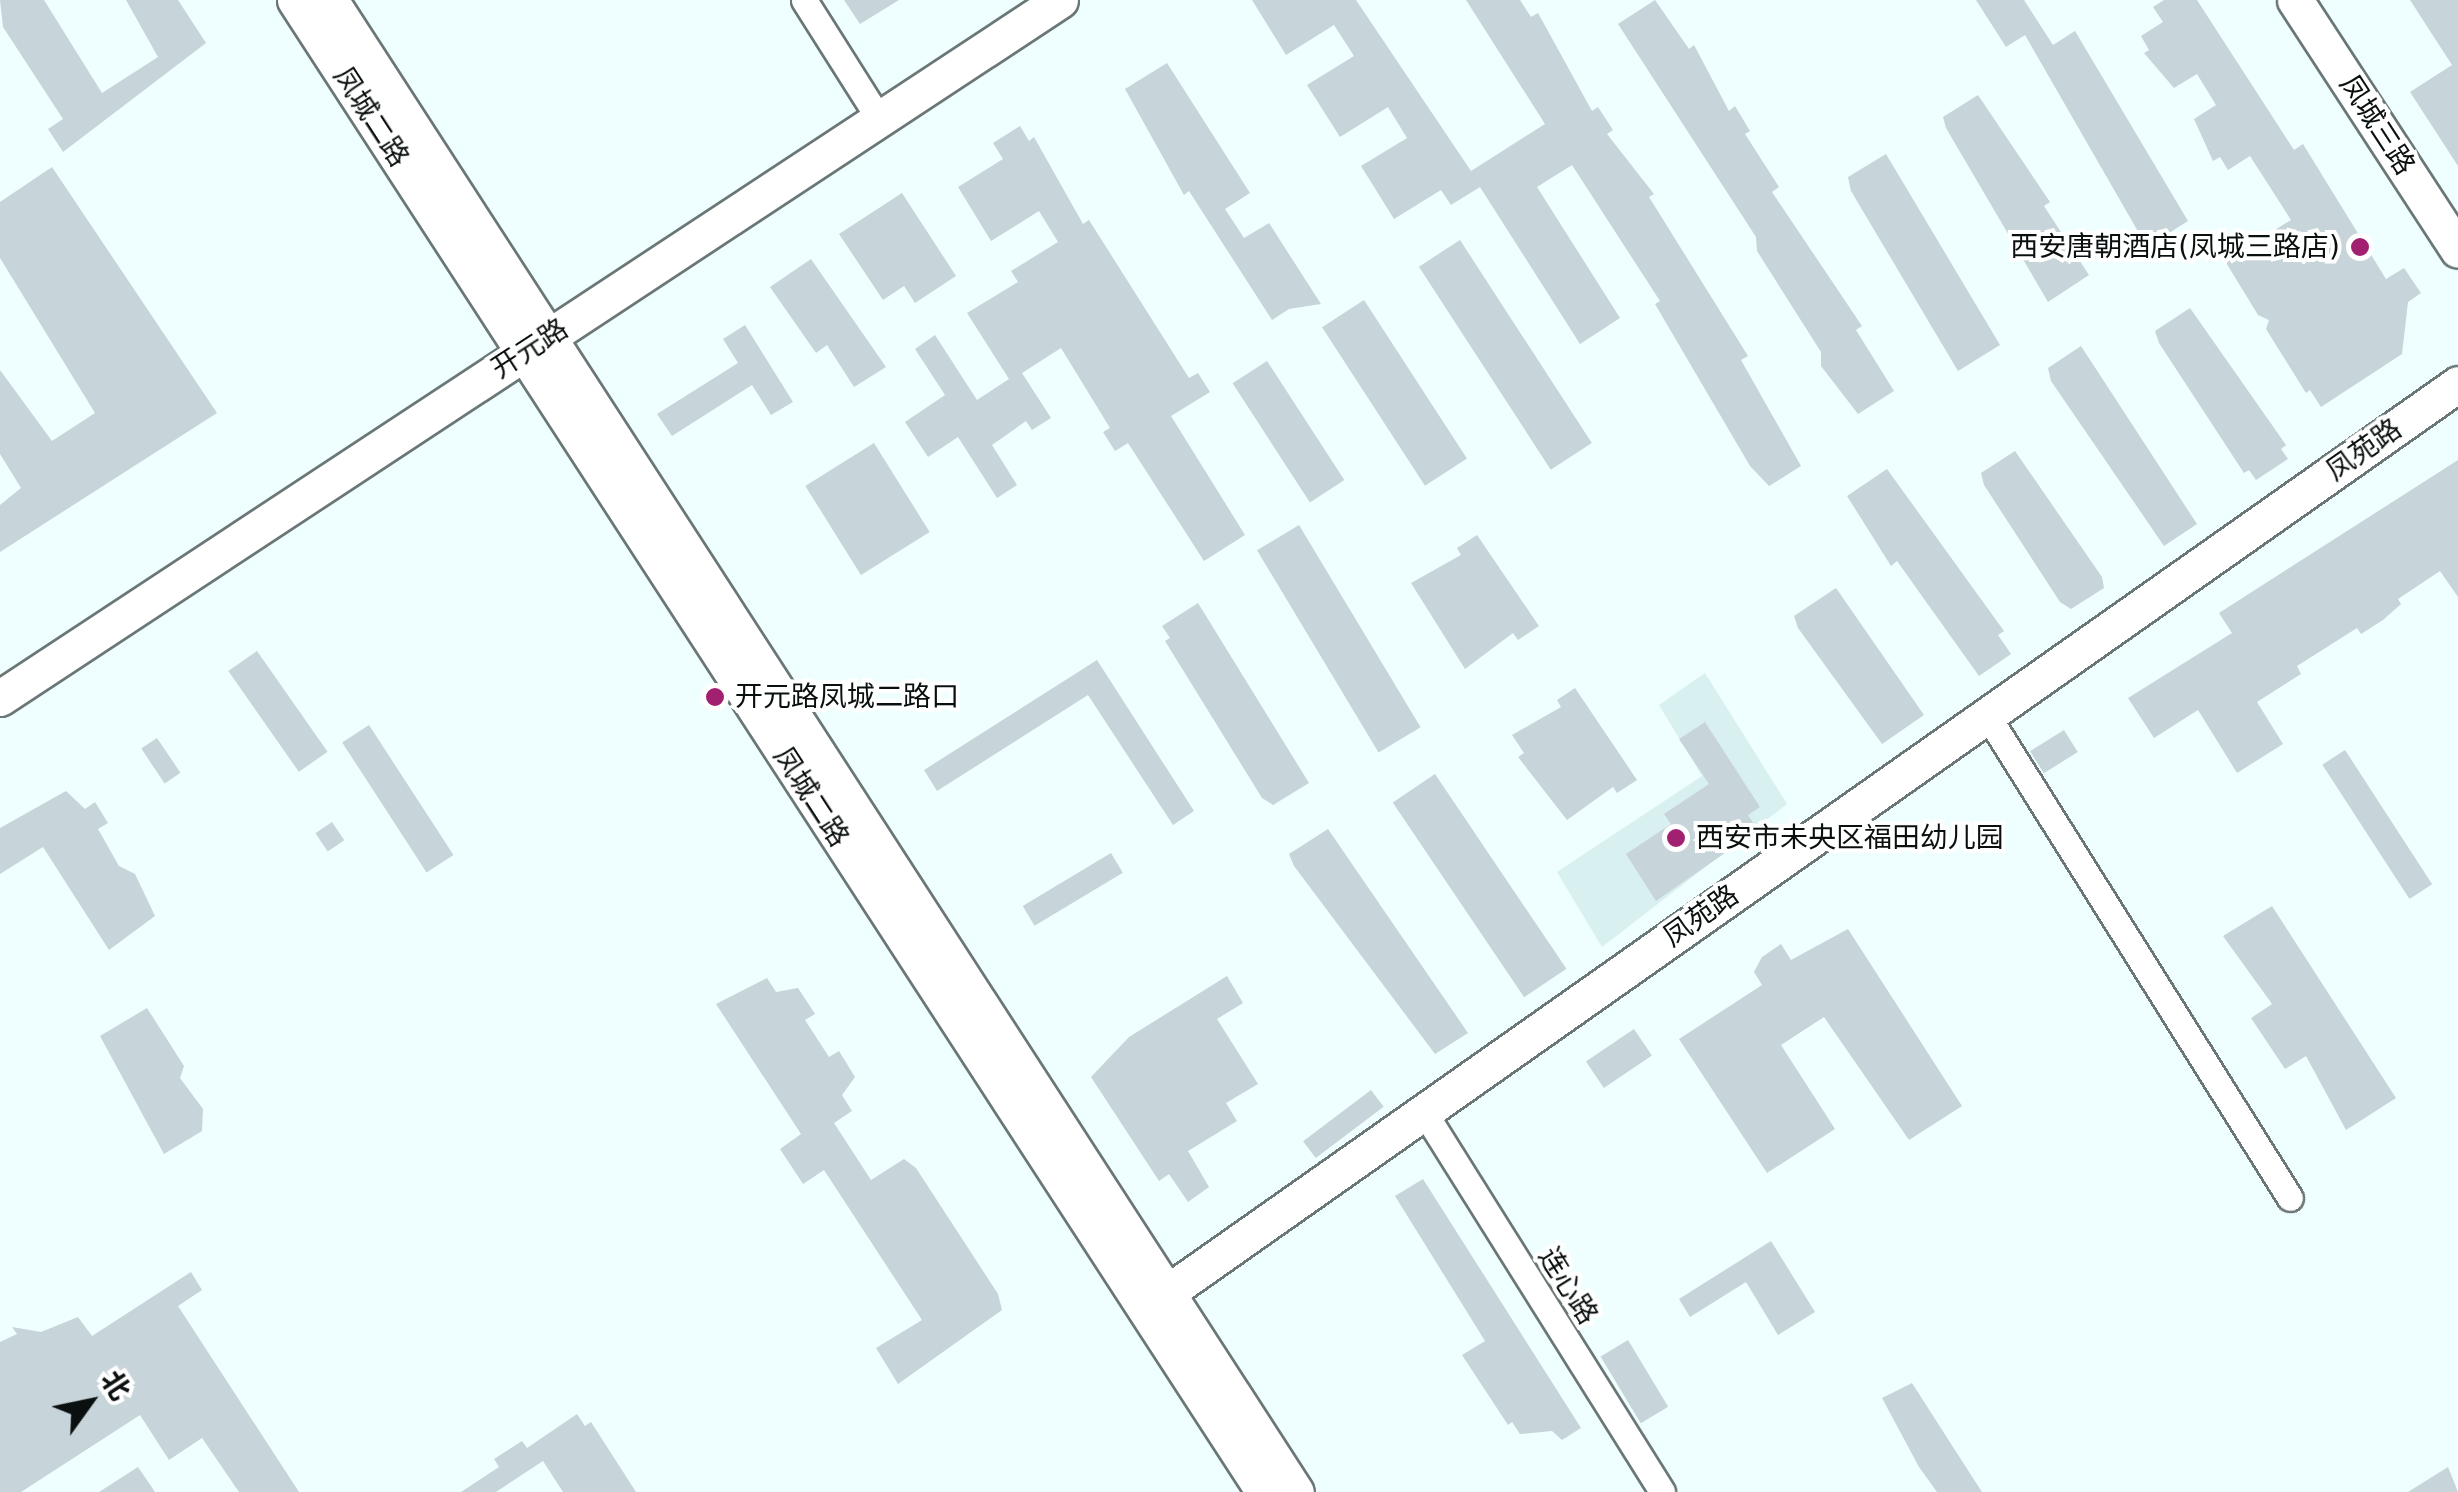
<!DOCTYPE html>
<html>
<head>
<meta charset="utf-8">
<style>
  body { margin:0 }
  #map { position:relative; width:2458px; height:1492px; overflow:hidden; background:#effefe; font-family:"DejaVu Sans","Noto Sans SC",sans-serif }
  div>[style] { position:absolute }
  .built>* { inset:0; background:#d9f0f0 }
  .building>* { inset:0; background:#c7d4d9; transform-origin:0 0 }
  .roads { filter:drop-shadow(2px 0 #6a7776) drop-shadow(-2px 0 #6a7776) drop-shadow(0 2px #6a7776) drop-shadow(0 -2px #6a7776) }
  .street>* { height:25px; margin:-12.5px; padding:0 12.5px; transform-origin:12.5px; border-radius:12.5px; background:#fff }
  .secondary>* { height:35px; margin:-17.5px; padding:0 17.5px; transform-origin:17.5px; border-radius:17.5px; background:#fff }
  .dots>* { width:28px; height:28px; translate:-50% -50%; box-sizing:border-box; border:5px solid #fff; border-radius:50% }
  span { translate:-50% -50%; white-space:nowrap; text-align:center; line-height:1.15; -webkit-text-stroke:8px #fff; paint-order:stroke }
  .street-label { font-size:28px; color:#0a0f0f }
  .poi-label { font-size:28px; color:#0a0f0f }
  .right { translate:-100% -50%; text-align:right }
  .left { translate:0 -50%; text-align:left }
  .north { position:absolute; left:40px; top:1352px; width:100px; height:100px; -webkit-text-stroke:8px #fff; paint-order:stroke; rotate:57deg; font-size:28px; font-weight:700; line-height:40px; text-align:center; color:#0a0f0f }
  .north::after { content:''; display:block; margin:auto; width:35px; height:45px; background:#0a0f0f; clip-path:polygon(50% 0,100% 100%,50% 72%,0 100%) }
</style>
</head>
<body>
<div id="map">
  <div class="built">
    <div style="clip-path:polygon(1705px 673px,1787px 804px,1602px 947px,1557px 872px,1702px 776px,1659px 705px)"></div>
  </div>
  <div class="building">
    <div style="clip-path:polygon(0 0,44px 0,102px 93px,158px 57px,126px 0,178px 0,206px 43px,63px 152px,48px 129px,63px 119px,3px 27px)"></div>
    <div style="clip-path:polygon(844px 0,899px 0,860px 24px)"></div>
    <div style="clip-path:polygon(1252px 0,1356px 0,1471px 171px,1545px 124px,1466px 0,1520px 0,1531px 17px,1538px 13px,1592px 111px,1598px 107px,1613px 130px,1607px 134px,1654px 194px,1649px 197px,1748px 356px,1741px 360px,1801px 466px,1769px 486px,1750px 466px,1655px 304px,1660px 301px,1572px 165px,1537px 187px,1620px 318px,1580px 344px,1480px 187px,1451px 205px,1441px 190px,1394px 219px,1361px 166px,1407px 138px,1388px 107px,1340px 137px,1307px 85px,1354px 56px,1334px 25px,1286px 55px)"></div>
    <div style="clip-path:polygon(1655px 0,1689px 49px,1694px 45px,1729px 111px,1735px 106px,1750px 131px,1745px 134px,1779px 187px,1772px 192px,1862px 326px,1856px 330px,1894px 391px,1858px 414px,1821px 366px,1821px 352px,1757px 251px,1756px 237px,1618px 24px)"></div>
    <div style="clip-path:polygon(1976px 0,2024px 0,2053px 45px,2075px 31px,2188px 221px,2147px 247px,2025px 35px,2006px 47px)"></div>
    <div style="clip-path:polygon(2164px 0,2197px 0,2294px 150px,2303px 144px,2386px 279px,2404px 268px,2421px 293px,2408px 302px,2402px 354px,2321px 407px,2310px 390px,2306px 393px,2266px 329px,2269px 320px,2258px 315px,2225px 261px,2291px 220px,2250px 156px,2228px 170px,2220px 157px,2213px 161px,2194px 119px,2216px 105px,2197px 74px,2174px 88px,2144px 53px,2149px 50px,2141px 36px,2163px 22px,2153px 7px)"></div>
    <div style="clip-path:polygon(2410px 0,2458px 0,2458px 166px,2410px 92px,2452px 65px)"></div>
    <div style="clip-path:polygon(1167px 63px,1250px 193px,1225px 209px,1244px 238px,1269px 223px,1321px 304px,1289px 309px,1272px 320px,1189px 191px,1184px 195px,1125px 89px)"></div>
    <div style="clip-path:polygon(1978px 95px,2050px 202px,2044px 206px,2089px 275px,2048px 302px,1946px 128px,1943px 117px)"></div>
    <div style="clip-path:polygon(1020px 126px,1029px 141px,1034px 137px,1083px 224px,1089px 220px,1189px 378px,1198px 373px,1210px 392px,1171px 416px,1245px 535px,1204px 561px,1128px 443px,1115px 451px,1103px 432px,1110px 428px,1061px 348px,1022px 373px,1051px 418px,1032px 430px,1026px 421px,992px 445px,1017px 485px,997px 498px,958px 437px,928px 457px,905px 422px,945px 395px,915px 349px,935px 335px,977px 400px,1009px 379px,967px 313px,1018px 282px,1011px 271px,1058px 242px,1039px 211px,991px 241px,958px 187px,1003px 159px,993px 143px)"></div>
    <div style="clip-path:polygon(1886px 154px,2000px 345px,1958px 371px,1851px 191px,1848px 177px)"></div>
    <div style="clip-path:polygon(52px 167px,217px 413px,0 552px,0 505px,21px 488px,0 454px,0 370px,52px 441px,95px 413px,0 258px,0 202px)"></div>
    <div style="clip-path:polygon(902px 193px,956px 276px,915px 303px,904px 286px,883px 300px,839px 234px)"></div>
    <div style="left:1460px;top:240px;width:242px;height:49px;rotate:57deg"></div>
    <div style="clip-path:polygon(811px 259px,886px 367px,854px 387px,827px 345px,816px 353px,770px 287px)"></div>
    <div style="left:1364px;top:300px;width:189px;height:50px;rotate:57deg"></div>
    <div style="clip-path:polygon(2190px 308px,2286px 445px,2281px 449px,2288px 459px,2256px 480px,2249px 470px,2244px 473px,2159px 343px,2155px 331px)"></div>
    <div style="clip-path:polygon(745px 325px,793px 402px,771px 415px,752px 385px,672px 436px,657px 414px,738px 363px,723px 339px)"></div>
    <div style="clip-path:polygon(2081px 346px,2197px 524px,2164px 546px,2051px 381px,2048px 368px)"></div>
    <div style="left:1267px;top:361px;width:142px;height:41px;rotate:57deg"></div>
    <div style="left:874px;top:443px;width:105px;height:81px;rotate:58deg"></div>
    <div style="clip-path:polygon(2015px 451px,2102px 577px,2104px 588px,2071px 609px,2060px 602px,1984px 485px,1981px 473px)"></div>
    <div style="clip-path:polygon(2458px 460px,2458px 597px,2440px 571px,2398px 599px,2401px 604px,2383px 620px,2361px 634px,2357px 628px,2297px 666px,2301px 674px,2257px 702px,2283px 744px,2237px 773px,2198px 710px,2154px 738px,2128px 698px,2232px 633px,2219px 613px)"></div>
    <div style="clip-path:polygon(1887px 469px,2004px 631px,1998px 635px,2011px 654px,1979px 676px,1897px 561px,1891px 566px,1847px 496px)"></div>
    <div style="left:1299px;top:525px;width:236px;height:49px;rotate:59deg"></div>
    <div style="clip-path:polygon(1477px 535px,1539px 626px,1518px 640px,1513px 633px,1465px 669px,1411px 583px,1461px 555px,1457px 548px)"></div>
    <div style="clip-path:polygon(1836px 588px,1924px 715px,1882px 744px,1798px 628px,1794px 616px)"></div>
    <div style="clip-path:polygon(1198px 603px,1309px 783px,1273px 805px,1262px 798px,1165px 641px,1170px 638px,1162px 626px)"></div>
    <div style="left:257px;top:651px;width:123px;height:35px;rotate:55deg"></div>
    <div style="clip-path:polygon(1097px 660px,1194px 811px,1173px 825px,1088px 695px,937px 791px,924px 770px)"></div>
    <div style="clip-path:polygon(1575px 688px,1637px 780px,1617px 793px,1613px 787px,1567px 820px,1518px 757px,1524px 753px,1512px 735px,1561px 707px,1557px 700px)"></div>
    <div style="clip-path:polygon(1705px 722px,1760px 807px,1748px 815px,1758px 830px,1656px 901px,1626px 854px,1671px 824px,1664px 814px,1709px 784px,1679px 739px)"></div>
    <div style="left:369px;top:725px;width:155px;height:32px;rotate:57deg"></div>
    <div style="left:2064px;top:730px;width:26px;height:40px;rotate:58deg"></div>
    <div style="left:157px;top:738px;width:42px;height:19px;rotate:56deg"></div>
    <div style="left:2345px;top:750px;width:160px;height:27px;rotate:57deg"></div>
    <div style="left:1435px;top:774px;width:235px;height:51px;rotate:56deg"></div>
    <div style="clip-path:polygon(66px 791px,85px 809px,95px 802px,108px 823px,98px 829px,119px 866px,135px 874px,155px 916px,109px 950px,43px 847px,0 874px,0 828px)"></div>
    <div style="left:332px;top:822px;width:22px;height:20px;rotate:56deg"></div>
    <div style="clip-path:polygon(1328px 829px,1468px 1033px,1435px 1054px,1294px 866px,1289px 854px)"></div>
    <div style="left:1111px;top:853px;width:23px;height:103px;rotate:59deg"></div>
    <div style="clip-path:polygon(2272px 906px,2396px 1098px,2346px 1130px,2306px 1056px,2285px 1069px,2251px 1018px,2272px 1004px,2223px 936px)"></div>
    <div style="clip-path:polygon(1848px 929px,1962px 1106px,1909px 1140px,1824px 1017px,1781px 1045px,1835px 1129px,1767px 1173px,1679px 1039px,1762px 985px,1754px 972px,1762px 957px,1781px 944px,1791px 960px)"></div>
    <div style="clip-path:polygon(1227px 976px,1243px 1003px,1217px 1019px,1258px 1084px,1226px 1103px,1237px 1121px,1188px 1151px,1209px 1187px,1188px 1202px,1169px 1174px,1159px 1181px,1091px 1077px,1129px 1037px)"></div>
    <div style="clip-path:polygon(767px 978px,776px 992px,798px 988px,815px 1014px,805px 1020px,829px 1057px,839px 1051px,855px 1077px,842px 1095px,852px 1111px,834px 1123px,871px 1180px,904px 1159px,916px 1168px,998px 1294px,1002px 1310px,898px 1384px,876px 1348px,922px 1320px,824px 1170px,803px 1184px,780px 1149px,801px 1134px,716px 1004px)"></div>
    <div style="clip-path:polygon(147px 1008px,184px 1066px,180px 1078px,203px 1109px,202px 1131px,164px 1154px,100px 1036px)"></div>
    <div style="left:1634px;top:1029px;width:32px;height:58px;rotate:56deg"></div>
    <div style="left:1371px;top:1090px;width:21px;height:85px;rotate:53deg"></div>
    <div style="clip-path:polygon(1423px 1179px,1581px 1428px,1562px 1440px,1552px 1431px,1520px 1434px,1512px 1422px,1508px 1425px,1462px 1355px,1485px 1341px,1395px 1196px)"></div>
    <div style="clip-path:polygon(1771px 1241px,1815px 1312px,1778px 1335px,1746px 1282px,1690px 1317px,1679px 1299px)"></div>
    <div style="clip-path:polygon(191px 1272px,202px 1290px,178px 1306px,299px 1492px,239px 1492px,202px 1438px,169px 1460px,140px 1415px,21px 1492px,0 1492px,0 1342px,17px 1334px,12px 1327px,41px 1332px,78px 1317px,92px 1336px)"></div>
    <div style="left:1628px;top:1340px;width:78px;height:32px;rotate:59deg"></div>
    <div style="clip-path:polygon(1912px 1383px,1953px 1447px,1982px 1492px,1937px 1492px,1919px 1467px,1882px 1398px)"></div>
    <div style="clip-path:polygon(577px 1414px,585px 1426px,591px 1422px,636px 1492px,563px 1492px,543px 1461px,496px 1492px,461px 1492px,499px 1467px,494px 1459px,522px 1441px,527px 1448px)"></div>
    <div style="clip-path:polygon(138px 1467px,155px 1492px,99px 1492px)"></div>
    <div style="clip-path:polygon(2448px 1467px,2458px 1492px,2408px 1492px)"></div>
  </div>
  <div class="roads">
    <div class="street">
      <div style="left:804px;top:0;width:138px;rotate:57.7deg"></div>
      <div style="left:1987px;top:715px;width:570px;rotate:57.9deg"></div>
      <div style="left:1424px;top:1112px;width:448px;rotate:57.9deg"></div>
    </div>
    <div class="secondary">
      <div style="left:295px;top:0;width:1779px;rotate:57deg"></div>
      <div style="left:330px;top:0;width:1777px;rotate:57.08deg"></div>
      <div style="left:2295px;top:0;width:298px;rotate:56.9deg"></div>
      <div style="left:0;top:698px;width:1269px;rotate:-33.36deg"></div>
      <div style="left:1151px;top:1304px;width:1598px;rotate:-35.14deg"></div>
    </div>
  </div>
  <div class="dots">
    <div style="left:2360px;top:247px;background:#a22070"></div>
    <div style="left:715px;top:697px;background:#a22070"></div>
    <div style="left:1676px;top:838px;background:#a22070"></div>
  </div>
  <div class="street-label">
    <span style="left:371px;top:117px;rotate:57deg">凤城二路</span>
    <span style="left:2377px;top:125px;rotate:57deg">凤城三路</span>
    <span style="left:530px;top:349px;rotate:-33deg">开元路</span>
    <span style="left:2364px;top:450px;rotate:-35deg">凤苑路</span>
    <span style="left:811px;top:797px;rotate:57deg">凤城二路</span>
    <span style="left:1701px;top:916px;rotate:-35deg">凤苑路</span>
    <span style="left:1568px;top:1286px;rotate:58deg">连心路</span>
  </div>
  <div class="poi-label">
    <span class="right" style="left:2340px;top:247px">西安唐朝酒店(凤城三路店)</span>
    <span class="left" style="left:735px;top:697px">开元路凤城二路口</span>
    <span class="left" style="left:1696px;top:838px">西安市未央区福田幼儿园</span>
  </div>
  <div class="north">北</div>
</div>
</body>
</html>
